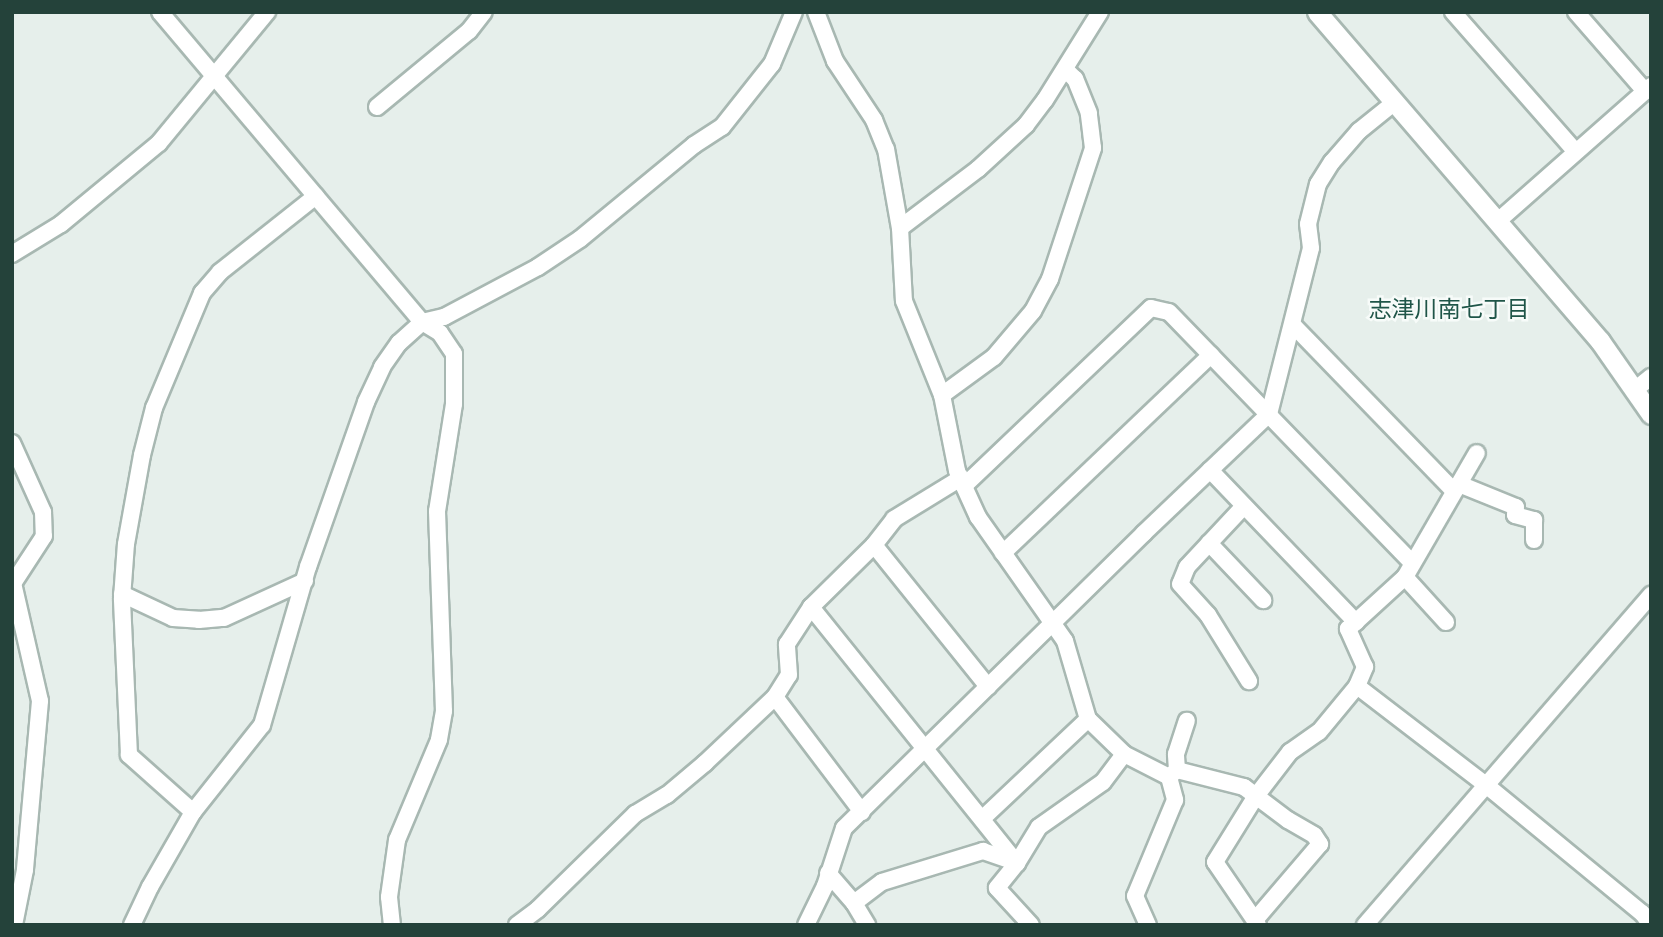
<!DOCTYPE html>
<html>
<head>
<meta charset="utf-8">
<style>
  body { margin:0 }
  #map { position:relative; width:1663px; height:937px; overflow:hidden; background:#e6efeb; font-family:"Golos Text","Noto Sans JP",sans-serif }
  div>[style] { position:absolute }
  .roads { filter:drop-shadow(2px 0 #a8b8b2) drop-shadow(-2px 0 #a8b8b2) drop-shadow(0 2px #a8b8b2) drop-shadow(0 -2px #a8b8b2) }
  .minor>* { height:16px; margin:-8px; padding:0 8px; transform-origin:8px; border-radius:8px; background:#fff }
  .tertiary>* { height:19px; margin:-9.5px; padding:0 9.5px; transform-origin:9.5px; border-radius:9.5px; background:#fff }
  span { translate:-50% -50%; white-space:nowrap; text-align:center; line-height:1.15; -webkit-text-stroke:5px #f7fbf9; paint-order:stroke }
  .neighbourhood-label { font-size:23px; color:#1f5548 }
  .frame { position:absolute; inset:0; border:14px solid #24423a; pointer-events:none }
</style>
</head>
<body>
<div id="map">
  <div class="roads">
    <div class="minor">
      <div style="left:160px;top:12px;width:406px;rotate:49.8deg"></div>
      <div style="left:422px;top:322px;width:21px;rotate:31deg"></div>
      <div style="left:440px;top:333px;width:25px;rotate:56deg"></div>
      <div style="left:454px;top:354px;width:50px;rotate:90deg"></div>
      <div style="left:454px;top:404px;width:108px;rotate:99deg"></div>
      <div style="left:437px;top:511px;width:200px;rotate:88deg"></div>
      <div style="left:444px;top:711px;width:29px;rotate:100deg"></div>
      <div style="left:439px;top:740px;width:108px;rotate:112.8deg"></div>
      <div style="left:397px;top:840px;width:58px;rotate:98deg"></div>
      <div style="left:389px;top:897px;width:28px;rotate:84deg"></div>
      <div style="left:816px;top:12px;width:53px;rotate:68.8deg"></div>
      <div style="left:835px;top:61px;width:71px;rotate:56.5deg"></div>
      <div style="left:874px;top:120px;width:31px;rotate:68deg"></div>
      <div style="left:886px;top:149px;width:80px;rotate:80deg"></div>
      <div style="left:900px;top:228px;width:73px;rotate:86.9deg"></div>
      <div style="left:904px;top:301px;width:101px;rotate:68deg"></div>
      <div style="left:942px;top:395px;width:77px;rotate:78.8deg"></div>
      <div style="left:957px;top:471px;width:51px;rotate:65.5deg"></div>
      <div style="left:978px;top:517px;width:151px;rotate:54.9deg"></div>
      <div style="left:1065px;top:641px;width:81px;rotate:73.6deg"></div>
      <div style="left:1088px;top:719px;width:50px;rotate:44.2deg"></div>
      <div style="left:1124px;top:754px;width:51px;rotate:27.1deg"></div>
      <div style="left:1169px;top:777px;width:24px;rotate:75deg"></div>
      <div style="left:1175px;top:800px;width:104px;rotate:112.6deg"></div>
      <div style="left:1135px;top:896px;width:32px;rotate:66deg"></div>
      <div style="left:1453px;top:12px;width:185px;rotate:48.7deg"></div>
      <div style="left:1576px;top:12px;width:105px;rotate:48.9deg"></div>
      <div style="left:377px;top:107px;width:119px;rotate:-39.6deg"></div>
      <div style="left:469px;top:31px;width:24px;rotate:-52deg"></div>
      <div style="left:1498px;top:221px;width:204px;rotate:-41.4deg"></div>
      <div style="left:900px;top:228px;width:98px;rotate:-37.1deg"></div>
      <div style="left:978px;top:169px;width:65px;rotate:-42.5deg"></div>
      <div style="left:1026px;top:125px;width:31px;rotate:-53deg"></div>
      <div style="left:1045px;top:100px;width:104px;rotate:-58deg"></div>
      <div style="left:12px;top:254px;width:57px;rotate:-31.5deg"></div>
      <div style="left:61px;top:224px;width:127px;rotate:-39.6deg"></div>
      <div style="left:159px;top:143px;width:170px;rotate:-50.5deg"></div>
      <div style="left:1293px;top:325px;width:231px;rotate:45.9deg"></div>
      <div style="left:1636px;top:389px;width:19px;rotate:-39deg"></div>
      <div style="left:942px;top:395px;width:64px;rotate:-36.2deg"></div>
      <div style="left:994px;top:357px;width:60px;rotate:-49.7deg"></div>
      <div style="left:1033px;top:311px;width:36px;rotate:-62deg"></div>
      <div style="left:1050px;top:279px;width:138px;rotate:-71.8deg"></div>
      <div style="left:1093px;top:148px;width:35px;rotate:-97deg"></div>
      <div style="left:1089px;top:113px;width:37px;rotate:-112deg"></div>
      <div style="left:1075px;top:79px;width:14px;rotate:-135deg"></div>
      <div style="left:12px;top:443px;width:76px;rotate:65.8deg"></div>
      <div style="left:43px;top:512px;width:24px;rotate:88deg"></div>
      <div style="left:44px;top:536px;width:59px;rotate:123.1deg"></div>
      <div style="left:1210px;top:470px;width:211px;rotate:46.2deg"></div>
      <div style="left:1459px;top:484px;width:61px;rotate:22deg"></div>
      <div style="left:1516px;top:507px;width:8px;rotate:97deg"></div>
      <div style="left:1515px;top:515px;width:20px;rotate:15deg"></div>
      <div style="left:1534px;top:520px;width:20px;rotate:90deg"></div>
      <div style="left:964px;top:486px;width:258px;rotate:-43.6deg"></div>
      <div style="left:1151px;top:308px;width:18px;rotate:13deg"></div>
      <div style="left:1169px;top:312px;width:348px;rotate:45.9deg"></div>
      <div style="left:1244px;top:506px;width:83px;rotate:133.1deg"></div>
      <div style="left:1187px;top:567px;width:18px;rotate:112deg"></div>
      <div style="left:1180px;top:584px;width:42px;rotate:47.9deg"></div>
      <div style="left:1208px;top:615px;width:78px;rotate:58.2deg"></div>
      <div style="left:1209px;top:543px;width:79px;rotate:46.5deg"></div>
      <div style="left:874px;top:545px;width:182px;rotate:51.2deg"></div>
      <div style="left:1003px;top:553px;width:287px;rotate:-43.6deg"></div>
      <div style="left:1405px;top:577px;width:61px;rotate:47.7deg"></div>
      <div style="left:13px;top:583px;width:121px;rotate:77.1deg"></div>
      <div style="left:40px;top:701px;width:170px;rotate:95.1deg"></div>
      <div style="left:25px;top:870px;width:56px;rotate:101.3deg"></div>
      <div style="left:122px;top:594px;width:56px;rotate:25.2deg"></div>
      <div style="left:173px;top:618px;width:26px;rotate:4deg"></div>
      <div style="left:199px;top:620px;width:25px;rotate:-5deg"></div>
      <div style="left:224px;top:618px;width:89px;rotate:-24.6deg"></div>
      <div style="left:811px;top:607px;width:329px;rotate:51.2deg"></div>
      <div style="left:1017px;top:863px;width:32px;rotate:129deg"></div>
      <div style="left:997px;top:888px;width:50px;rotate:47.4deg"></div>
      <div style="left:1357px;top:686px;width:163px;rotate:37.5deg"></div>
      <div style="left:1486px;top:785px;width:202px;rotate:39.4deg"></div>
      <div style="left:1642px;top:913px;width:15px;rotate:53deg"></div>
      <div style="left:1177px;top:770px;width:16px;rotate:-94deg"></div>
      <div style="left:1176px;top:754px;width:35px;rotate:-72deg"></div>
      <div style="left:1169px;top:777px;width:11px;rotate:-41deg"></div>
      <div style="left:1177px;top:770px;width:69px;rotate:14.2deg"></div>
      <div style="left:1244px;top:787px;width:55px;rotate:36.9deg"></div>
      <div style="left:1288px;top:820px;width:30px;rotate:30deg"></div>
      <div style="left:1314px;top:835px;width:11px;rotate:56deg"></div>
      <div style="left:1320px;top:844px;width:100px;rotate:130.5deg"></div>
      <div style="left:193px;top:812px;width:86px;rotate:-138.3deg"></div>
      <div style="left:129px;top:755px;width:157px;rotate:-92.6deg"></div>
      <div style="left:122px;top:598px;width:54px;rotate:-85.8deg"></div>
      <div style="left:126px;top:544px;width:90px;rotate:-79.8deg"></div>
      <div style="left:142px;top:455px;width:49px;rotate:-75.7deg"></div>
      <div style="left:154px;top:408px;width:125px;rotate:-67.3deg"></div>
      <div style="left:202px;top:293px;width:28px;rotate:-49deg"></div>
      <div style="left:220px;top:272px;width:122px;rotate:-38.4deg"></div>
      <div style="left:862px;top:812px;width:144px;rotate:-127.1deg"></div>
      <div style="left:775px;top:697px;width:26px;rotate:-58deg"></div>
      <div style="left:789px;top:675px;width:31px;rotate:-94deg"></div>
      <div style="left:787px;top:644px;width:44px;rotate:-57deg"></div>
      <div style="left:811px;top:607px;width:88px;rotate:-44.5deg"></div>
      <div style="left:874px;top:545px;width:33px;rotate:-52deg"></div>
      <div style="left:894px;top:519px;width:79px;rotate:-31.5deg"></div>
      <div style="left:982px;top:819px;width:146px;rotate:-43.3deg"></div>
      <div style="left:828px;top:873px;width:40px;rotate:49deg"></div>
      <div style="left:854px;top:903px;width:26px;rotate:59deg"></div>
      <div style="left:854px;top:903px;width:35px;rotate:-37deg"></div>
      <div style="left:882px;top:882px;width:106px;rotate:-17.1deg"></div>
      <div style="left:983px;top:851px;width:36px;rotate:19deg"></div>
      <div style="left:1017px;top:863px;width:42px;rotate:-58.6deg"></div>
      <div style="left:1039px;top:827px;width:78px;rotate:-35.1deg"></div>
      <div style="left:1103px;top:782px;width:35px;rotate:-53deg"></div>
      <div style="left:132px;top:925px;width:42px;rotate:-64.7deg"></div>
      <div style="left:150px;top:887px;width:86px;rotate:-60.2deg"></div>
      <div style="left:193px;top:812px;width:111px;rotate:-51.6deg"></div>
      <div style="left:262px;top:725px;width:165px;rotate:-73.8deg"></div>
      <div style="left:308px;top:567px;width:175px;rotate:-70.6deg"></div>
      <div style="left:366px;top:402px;width:38px;rotate:-65deg"></div>
      <div style="left:382px;top:367px;width:29px;rotate:-55deg"></div>
      <div style="left:399px;top:343px;width:31px;rotate:-42deg"></div>
      <div style="left:422px;top:322px;width:23px;rotate:-13deg"></div>
      <div style="left:444px;top:317px;width:106px;rotate:-28deg"></div>
      <div style="left:538px;top:267px;width:50px;rotate:-33.7deg"></div>
      <div style="left:580px;top:239px;width:148px;rotate:-39.5deg"></div>
      <div style="left:694px;top:145px;width:33px;rotate:-33deg"></div>
      <div style="left:722px;top:127px;width:80px;rotate:-51.6deg"></div>
      <div style="left:772px;top:64px;width:56px;rotate:-67.1deg"></div>
      <div style="left:517px;top:925px;width:26px;rotate:-37deg"></div>
      <div style="left:538px;top:909px;width:136px;rotate:-44.4deg"></div>
      <div style="left:635px;top:814px;width:37px;rotate:-31deg"></div>
      <div style="left:667px;top:795px;width:50px;rotate:-40.1deg"></div>
      <div style="left:705px;top:763px;width:96px;rotate:-43.3deg"></div>
      <div style="left:806px;top:925px;width:43px;rotate:-64deg"></div>
      <div style="left:825px;top:886px;width:61px;rotate:-71.9deg"></div>
      <div style="left:844px;top:828px;width:421px;rotate:-44.5deg"></div>
      <div style="left:1144px;top:533px;width:173px;rotate:-43.6deg"></div>
      <div style="left:1269px;top:414px;width:171px;rotate:-75.8deg"></div>
      <div style="left:1311px;top:248px;width:24px;rotate:-97deg"></div>
      <div style="left:1308px;top:224px;width:41px;rotate:-76deg"></div>
      <div style="left:1318px;top:184px;width:26px;rotate:-58deg"></div>
      <div style="left:1332px;top:162px;width:41px;rotate:-48.9deg"></div>
      <div style="left:1359px;top:131px;width:46px;rotate:-38.9deg"></div>
      <div style="left:1258px;top:925px;width:76px;rotate:-124.3deg"></div>
      <div style="left:1215px;top:862px;width:78px;rotate:-58.2deg"></div>
      <div style="left:1256px;top:796px;width:56px;rotate:-52.3deg"></div>
      <div style="left:1290px;top:752px;width:35px;rotate:-35deg"></div>
      <div style="left:1319px;top:732px;width:60px;rotate:-50.4deg"></div>
      <div style="left:1357px;top:686px;width:21px;rotate:-67deg"></div>
      <div style="left:1365px;top:667px;width:42px;rotate:-114.1deg"></div>
      <div style="left:1348px;top:629px;width:77px;rotate:-42.4deg"></div>
      <div style="left:1405px;top:577px;width:143px;rotate:-59.9deg"></div>
      <div style="left:1365px;top:925px;width:437px;rotate:-49.1deg"></div>
    </div>
    <div class="tertiary">
      <div style="left:1317px;top:12px;width:434px;rotate:49.3deg"></div>
      <div style="left:1600px;top:341px;width:89px;rotate:55.1deg"></div>
    </div>
  </div>
  <div class="neighbourhood-label">
    <span style="left:1449px;top:308px">志津川南七丁目</span>
  </div>
  <div class="frame"></div>
</div>
</body>
</html>
